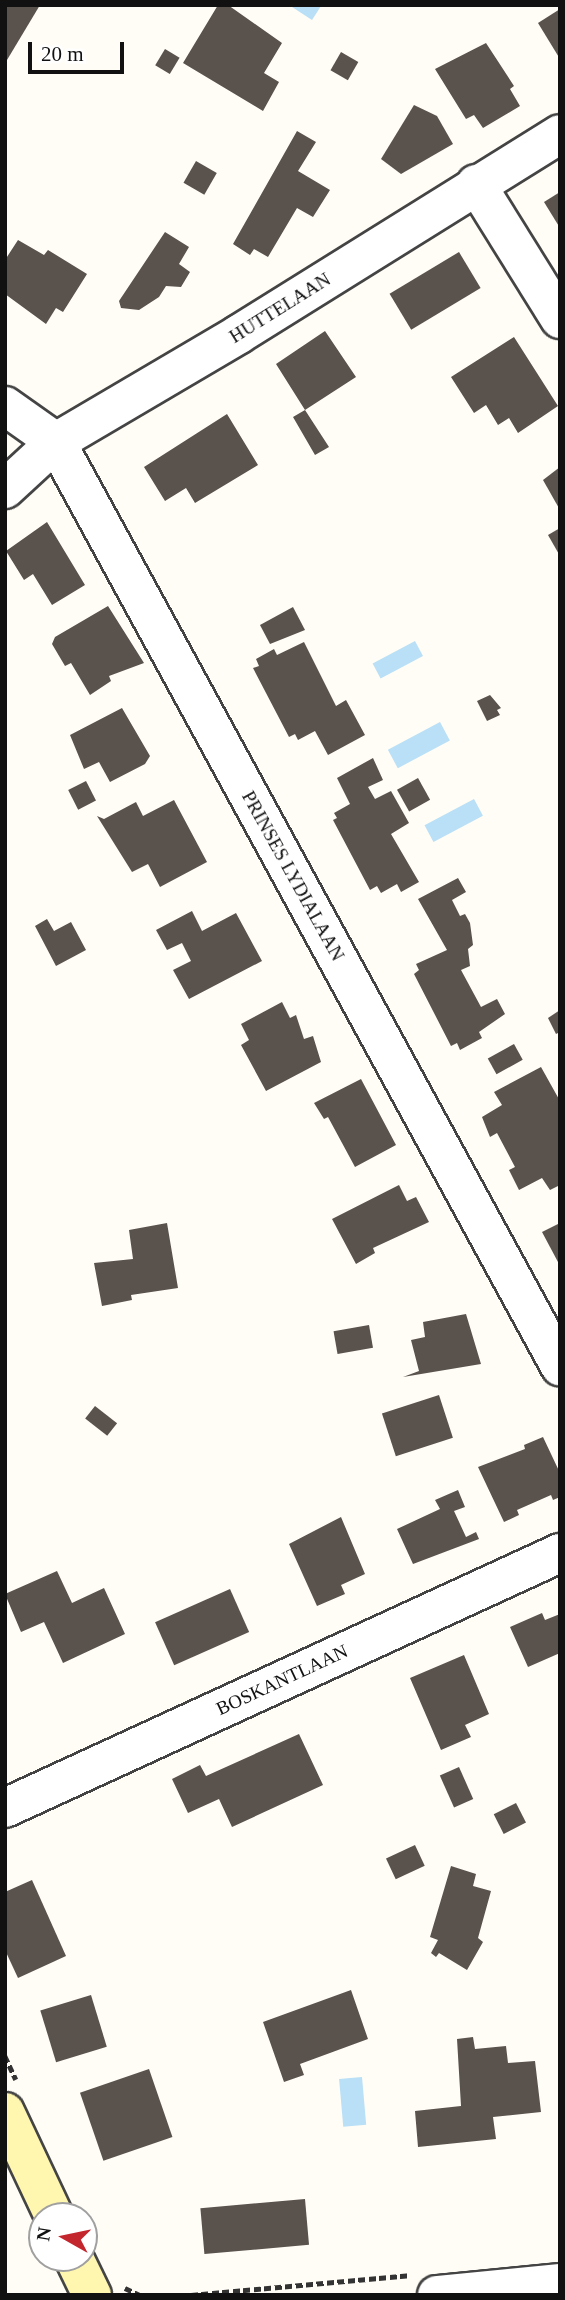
<!DOCTYPE html>
<html>
<head>
<meta charset="utf-8">
<style>
  body { margin:0 }
  #map { position:relative; width:565px; height:2300px; overflow:hidden; background:#fffdf5; font-family:Georgia,serif }
  div>[style] { position:absolute }
  .water>* { inset:0; background:#b9e0f7; transform-origin:0 0 }
  .building>* { inset:0; background:#5a524d; transform-origin:0 0 }
  .path>* { height:4.5px; margin-top:-2.25px; transform-origin:0; background:repeating-linear-gradient(90deg,#333 0 7px,transparent 0 10.5px) }
  .roads { filter:drop-shadow(2px 0 #444) drop-shadow(-2px 0 #444) drop-shadow(0 2px #444) drop-shadow(0 -2px #444) }
  .street>* { height:38px; margin:-19px; padding:0 19px; transform-origin:19px; border-radius:19px; background:#fff }
  .secondary>* { height:38px; margin:-19px; padding:0 19px; transform-origin:19px; border-radius:19px; background:#fff6b0 }
  span { translate:-50% -50%; white-space:nowrap; text-align:center; line-height:1.15; -webkit-text-stroke:7px #fff; paint-order:stroke }
  .street-label { font-size:19px; color:#111 }
  .frame { position:absolute; inset:0; border:7px solid #111; pointer-events:none }
  .north { position:absolute; left:28px; top:2202px; width:70px; height:70px; box-sizing:border-box; background:#fff; border:2px solid #a0a0a0; border-radius:50%; rotate:279deg; font-size:19px; font-weight:700; line-height:28px; text-align:center; color:#111 }
  .north::after { content:''; display:block; margin:auto; width:24px; height:32px; background:#c4262e; clip-path:polygon(50% 0,100% 100%,50% 72%,0 100%) }
  .scale { position:absolute; left:28px; top:42px; width:96px; height:32px; box-sizing:border-box; border:4px solid #111; border-top:0; padding-left:9px; font-size:21px; line-height:24px; white-space:nowrap; color:#111; -webkit-text-stroke:5px #fff; paint-order:stroke }
</style>
</head>
<body>
<div id="map">
  <div class="water">
    <div style="clip-path:polygon(289px 5px,319px 5px,321px 6px,312px 20px)"></div>
    <div style="left:415px;top:641px;width:17px;height:48px;rotate:62deg"></div>
    <div style="left:440px;top:722px;width:21px;height:59px;rotate:62deg"></div>
    <div style="left:474px;top:799px;width:19px;height:56px;rotate:62deg"></div>
    <div style="left:362px;top:2077px;width:48px;height:23px;rotate:85deg"></div>
  </div>
  <div class="building">
    <div style="clip-path:polygon(5px 5px,40px 5px,7px 60px,5px 59px)"></div>
    <div style="clip-path:polygon(218px 5px,228px 5px,282px 43px,264px 73px,279px 82px,263px 111px,183px 63px)"></div>
    <div style="clip-path:polygon(560px 9px,560px 59px,538px 23px)"></div>
    <div style="clip-path:polygon(486px 43px,514px 86px,510px 89px,520px 106px,483px 128px,474px 115px,466px 119px,435px 69px)"></div>
    <div style="left:165px;top:49px;width:17px;height:19px;rotate:31deg"></div>
    <div style="left:341px;top:52px;width:20px;height:21px;rotate:30deg"></div>
    <div style="clip-path:polygon(414px 105px,437px 116px,453px 144px,401px 174px,381px 159px)"></div>
    <div style="clip-path:polygon(297px 131px,316px 142px,298px 171px,330px 190px,313px 217px,297px 208px,268px 257px,254px 249px,250px 255px,233px 244px)"></div>
    <div style="left:196px;top:161px;width:24px;height:25px;rotate:30deg"></div>
    <div style="clip-path:polygon(560px 192px,560px 228px,544px 202px)"></div>
    <div style="clip-path:polygon(165px 232px,189px 247px,179px 264px,190px 272px,181px 287px,166px 286px,159px 297px,139px 310px,121px 308px,119px 301px)"></div>
    <div style="clip-path:polygon(18px 240px,44px 255px,48px 250px,87px 274px,63px 312px,56px 308px,46px 324px,5px 294px,5px 260px)"></div>
    <div style="left:459px;top:252px;width:42px;height:81px;rotate:59deg"></div>
    <div style="clip-path:polygon(325px 331px,356px 377px,305px 410px,329px 447px,315px 455px,293px 417px,305px 410px,276px 364px)"></div>
    <div style="clip-path:polygon(514px 337px,558px 406px,518px 433px,509px 418px,498px 425px,486px 405px,474px 413px,451px 377px)"></div>
    <div style="clip-path:polygon(227px 414px,258px 465px,195px 503px,186px 488px,165px 501px,144px 467px)"></div>
    <div style="clip-path:polygon(560px 467px,560px 510px,543px 480px)"></div>
    <div style="clip-path:polygon(47px 522px,85px 585px,52px 605px,33px 574px,24px 580px,6px 551px)"></div>
    <div style="clip-path:polygon(560px 528px,560px 556px,548px 535px)"></div>
    <div style="clip-path:polygon(108px 606px,144px 663px,109px 676px,111px 681px,90px 695px,71px 663px,65px 666px,52px 644px,55px 637px)"></div>
    <div style="clip-path:polygon(293px 607px,305px 630px,270px 644px,260px 625px)"></div>
    <div style="clip-path:polygon(304px 642px,336px 706px,346px 700px,365px 735px,328px 755px,315px 731px,298px 740px,295px 734px,289px 737px,253px 668px,259px 666px,256px 659px,274px 649px,277px 655px)"></div>
    <div style="clip-path:polygon(490px 695px,501px 708px,497px 710px,500px 715px,487px 721px,477px 701px)"></div>
    <div style="clip-path:polygon(122px 708px,150px 756px,145px 764px,110px 782px,99px 762px,84px 769px,70px 735px)"></div>
    <div style="clip-path:polygon(373px 758px,383px 780px,368px 787px,375px 799px,391px 791px,409px 823px,391px 834px,419px 882px,401px 892px,397px 884px,381px 893px,377px 886px,370px 890px,333px 820px,337px 818px,334px 813px,350px 804px,337px 778px)"></div>
    <div style="left:418px;top:778px;width:25px;height:24px;rotate:61deg"></div>
    <div style="left:86px;top:781px;width:22px;height:20px;rotate:63deg"></div>
    <div style="clip-path:polygon(174px 800px,207px 862px,160px 887px,148px 864px,132px 872px,97px 816px,104px 819px,136px 802px,143px 816px)"></div>
    <div style="clip-path:polygon(458px 878px,466px 892px,452px 900px,460px 916px,465px 914px,470px 923px,473px 945px,468px 949px,470px 966px,461px 970px,481px 1007px,497px 999px,505px 1014px,479px 1032px,482px 1038px,460px 1050px,457px 1043px,451px 1046px,414px 974px,419px 970px,416px 964px,447px 950px,418px 899px)"></div>
    <div style="clip-path:polygon(192px 911px,202px 931px,236px 913px,262px 961px,189px 999px,173px 970px,191px 961px,182px 943px,167px 950px,156px 930px)"></div>
    <div style="clip-path:polygon(47px 919px,54px 931px,71px 922px,86px 950px,56px 966px,35px 926px)"></div>
    <div style="clip-path:polygon(282px 1002px,290px 1018px,296px 1015px,304px 1039px,313px 1036px,321px 1062px,266px 1091px,241px 1045px,249px 1040px,241px 1024px)"></div>
    <div style="clip-path:polygon(560px 1010px,560px 1032px,556px 1034px,548px 1018px)"></div>
    <div style="left:514px;top:1044px;width:18px;height:30px;rotate:61deg"></div>
    <div style="clip-path:polygon(541px 1067px,560px 1101px,560px 1185px,550px 1190px,542px 1178px,519px 1190px,509px 1170px,515px 1167px,497px 1133px,490px 1137px,482px 1117px,502px 1105px,494px 1092px)"></div>
    <div style="clip-path:polygon(361px 1079px,396px 1145px,355px 1167px,328px 1117px,324px 1119px,314px 1103px)"></div>
    <div style="clip-path:polygon(399px 1185px,407px 1201px,416px 1197px,429px 1222px,373px 1248px,375px 1253px,356px 1264px,332px 1219px)"></div>
    <div style="clip-path:polygon(167px 1223px,178px 1288px,131px 1295px,132px 1300px,102px 1306px,94px 1263px,133px 1259px,129px 1230px)"></div>
    <div style="clip-path:polygon(560px 1223px,560px 1261px,558px 1262px,542px 1232px)"></div>
    <div style="clip-path:polygon(466px 1314px,481px 1364px,403px 1377px,419px 1371px,411px 1340px,425px 1337px,423px 1322px)"></div>
    <div style="left:369px;top:1325px;width:23px;height:36px;rotate:80deg"></div>
    <div style="left:439px;top:1395px;width:45px;height:60px;rotate:72deg"></div>
    <div style="left:95px;top:1406px;width:28px;height:16px;rotate:38deg"></div>
    <div style="clip-path:polygon(543px 1437px,560px 1473px,560px 1497px,553px 1500px,551px 1495px,517px 1510px,519px 1515px,504px 1522px,478px 1467px,525px 1449px,524px 1445px)"></div>
    <div style="clip-path:polygon(458px 1490px,465px 1507px,454px 1511px,466px 1537px,476px 1532px,479px 1539px,413px 1564px,397px 1529px,440px 1509px,435px 1500px)"></div>
    <div style="clip-path:polygon(341px 1517px,365px 1574px,341px 1585px,345px 1594px,317px 1606px,289px 1544px)"></div>
    <div style="clip-path:polygon(57px 1571px,72px 1603px,104px 1588px,125px 1634px,63px 1663px,44px 1622px,21px 1632px,5px 1594px)"></div>
    <div style="left:230px;top:1589px;width:47px;height:82px;rotate:66deg"></div>
    <div style="clip-path:polygon(542px 1613px,545px 1620px,560px 1614px,560px 1653px,528px 1667px,510px 1627px)"></div>
    <div style="clip-path:polygon(464px 1655px,489px 1714px,465px 1725px,471px 1737px,441px 1750px,410px 1678px)"></div>
    <div style="clip-path:polygon(299px 1734px,323px 1785px,232px 1827px,219px 1799px,188px 1813px,172px 1779px,200px 1765px,206px 1776px)"></div>
    <div style="left:459px;top:1767px;width:35px;height:21px;rotate:66deg"></div>
    <div style="left:516px;top:1803px;width:22px;height:25px;rotate:63deg"></div>
    <div style="left:415px;top:1845px;width:23px;height:32px;rotate:65deg"></div>
    <div style="clip-path:polygon(451px 1866px,476px 1874px,473px 1886px,491px 1891px,478px 1938px,483px 1942px,467px 1970px,439px 1953px,436px 1957px,431px 1953px,438px 1940px,430px 1937px)"></div>
    <div style="clip-path:polygon(32px 1880px,66px 1956px,18px 1978px,5px 1950px,5px 1892px)"></div>
    <div style="clip-path:polygon(351px 1990px,368px 2039px,300px 2064px,304px 2075px,284px 2082px,263px 2022px)"></div>
    <div style="left:91px;top:1995px;width:54px;height:53px;rotate:73deg"></div>
    <div style="clip-path:polygon(473px 2037px,475px 2049px,506px 2046px,508px 2063px,535px 2061px,541px 2112px,493px 2117px,496px 2139px,418px 2147px,415px 2111px,461px 2106px,457px 2039px)"></div>
    <div style="left:149px;top:2069px;width:72px;height:73px;rotate:71deg"></div>
    <div style="left:305px;top:2199px;width:46px;height:105px;rotate:85deg"></div>
  </div>
  <div class="path">
    <div style="left:5px;top:2056px;width:26px;rotate:65deg"></div>
    <div style="left:125px;top:2288px;width:17px;rotate:25deg"></div>
    <div style="left:191px;top:2295px;width:219px;rotate:-5.2deg"></div>
  </div>
  <div class="roads">
    <div class="street">
      <div style="left:476px;top:184px;width:159px;rotate:58.1deg"></div>
      <div style="left:5px;top:406px;width:62px;rotate:35.2deg"></div>
      <div style="left:56px;top:442px;width:1053px;rotate:61.39deg"></div>
      <div style="left:5px;top:489px;width:69px;rotate:-42.7deg"></div>
      <div style="left:56px;top:442px;width:212px;rotate:-30.5deg"></div>
      <div style="left:239px;top:334px;width:378px;rotate:-31.9deg"></div>
      <div style="left:5px;top:1808px;width:611px;rotate:-24.68deg"></div>
      <div style="left:437px;top:2295px;width:124px;rotate:-5.6deg"></div>
    </div>
    <div class="secondary">
      <div style="left:5px;top:2112px;width:115px;rotate:64.8deg"></div>
      <div style="left:74px;top:2258px;width:41px;rotate:64.1deg"></div>
    </div>
  </div>
  <div class="street-label">
    <span style="left:280px;top:308px;rotate:-32deg">HUTTELAAN</span>
    <span style="left:293px;top:876px;rotate:61deg">PRINSES LYDIALAAN</span>
    <span style="left:282px;top:1680px;rotate:-25deg">BOSKANTLAAN</span>
  </div>
  <div class="frame"></div>
  <div class="north">N</div>
  <div class="scale">20 m</div>
</div>
</body>
</html>
